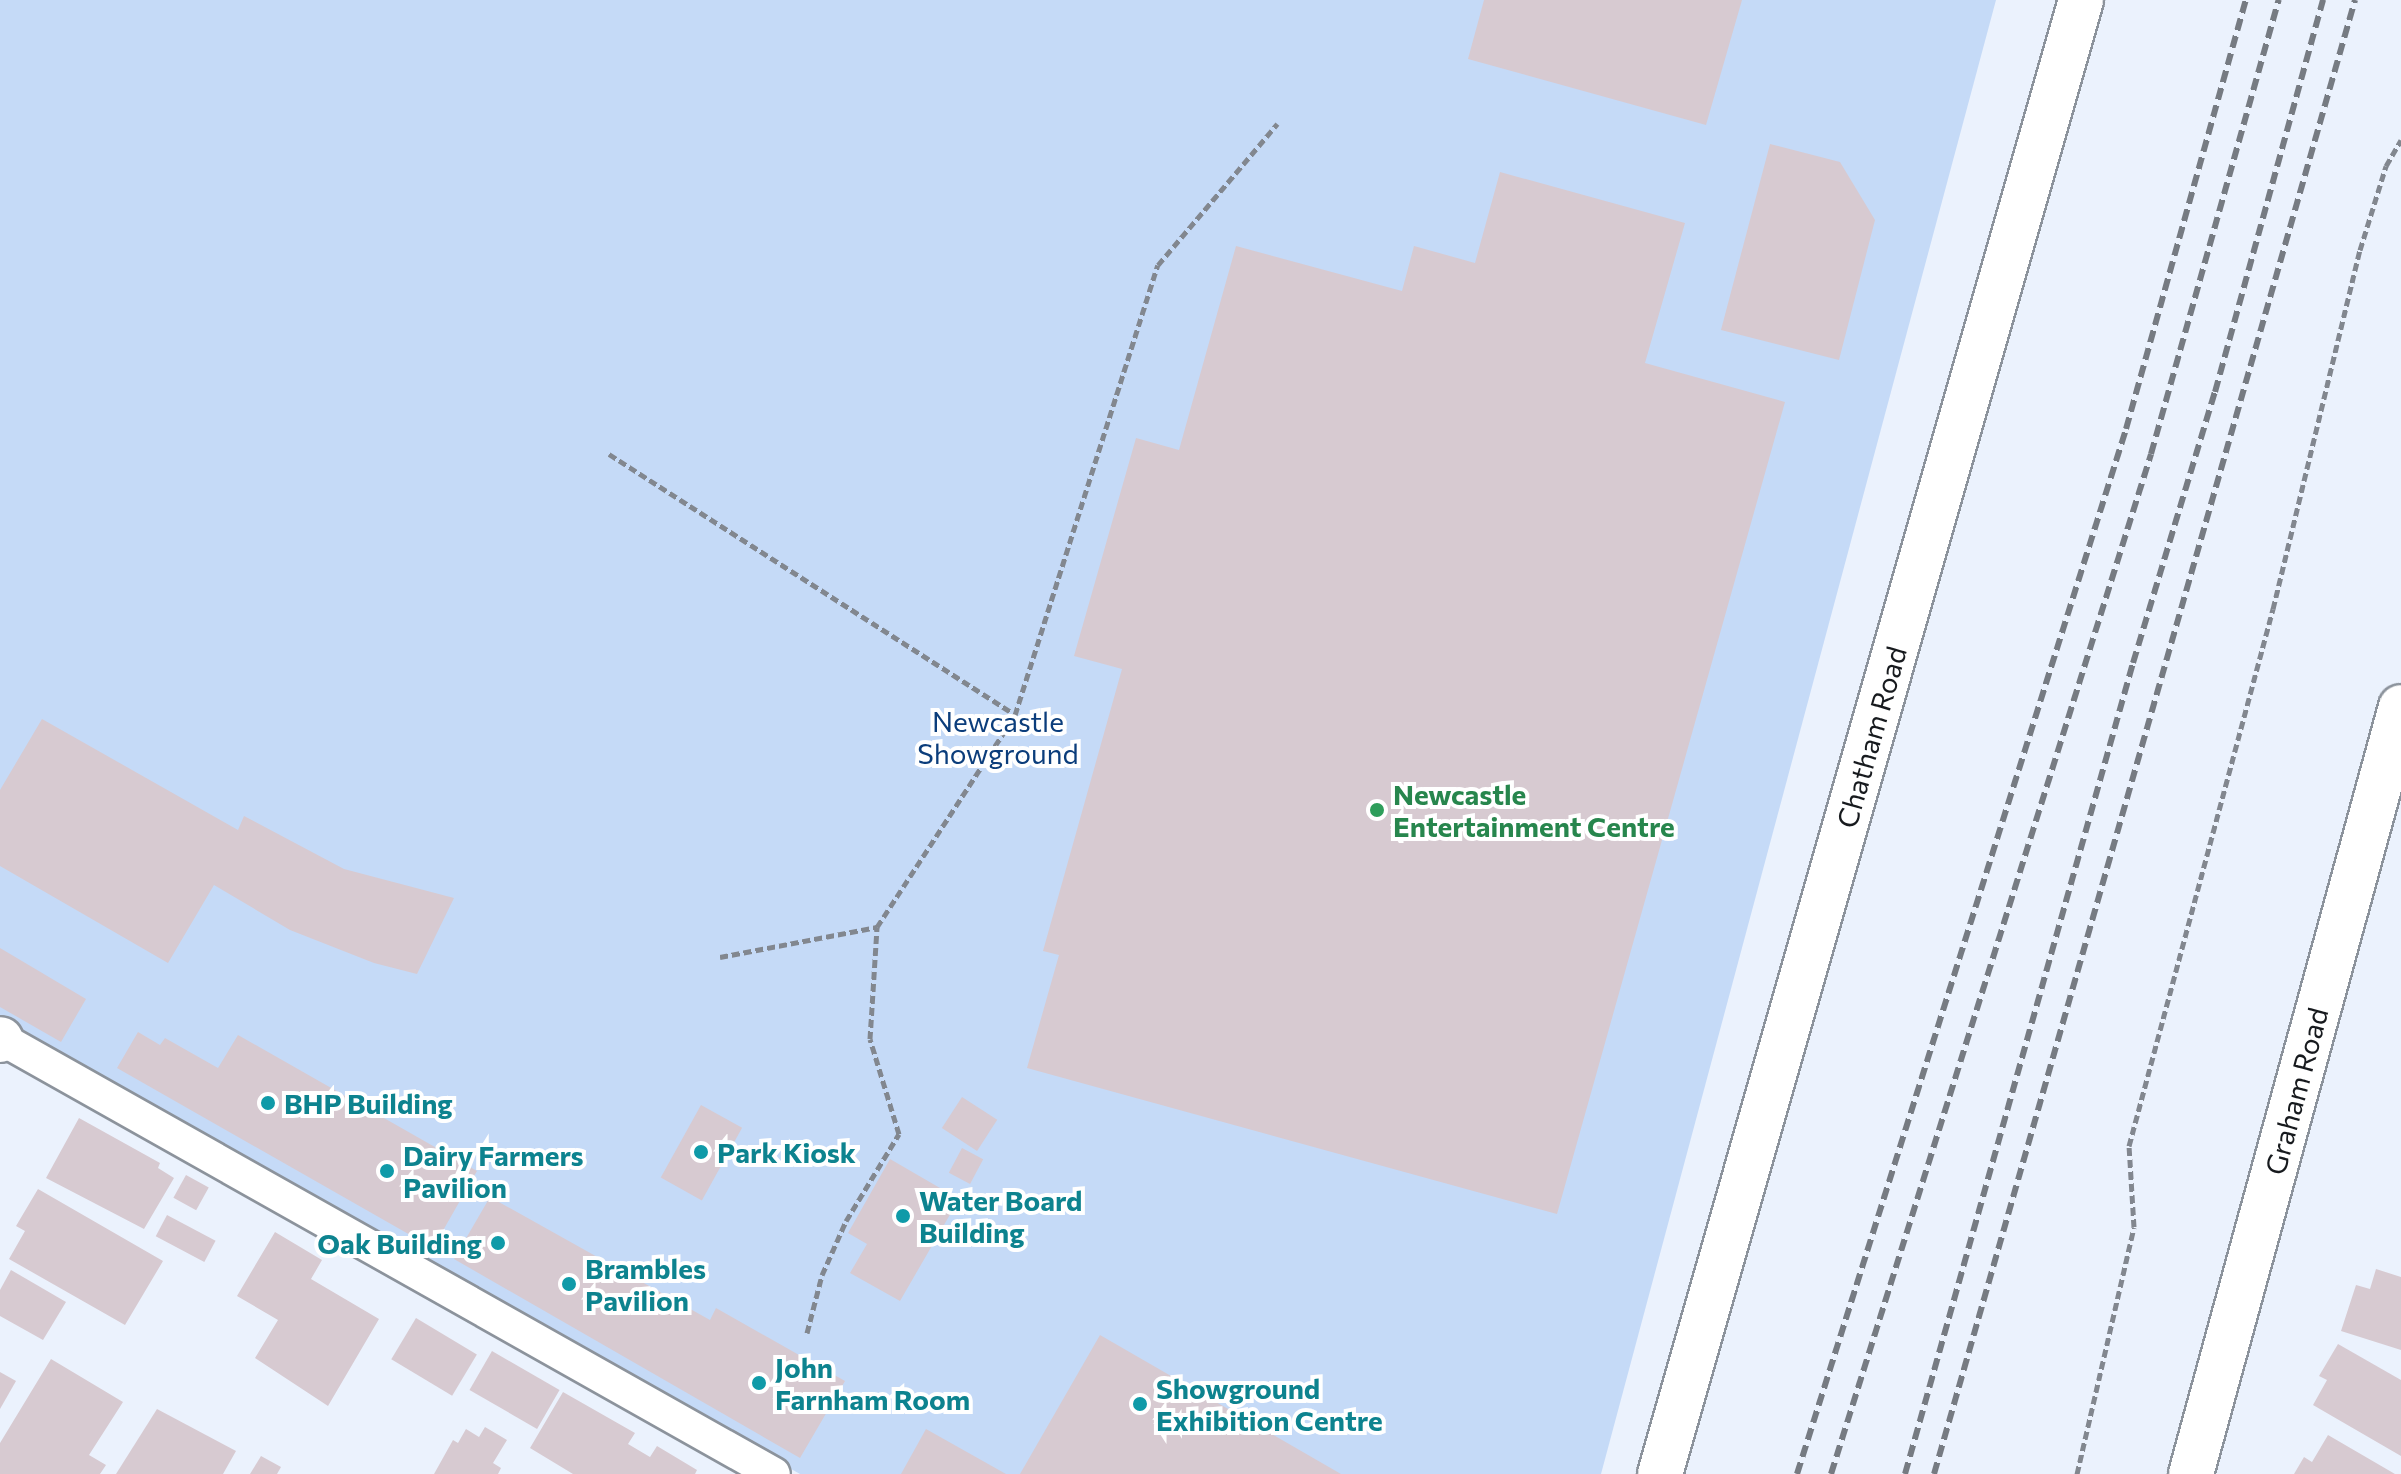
<!DOCTYPE html>
<html>
<head>
<meta charset="utf-8">
<style>
  body { margin:0 }
  #map { position:relative; width:2401px; height:1474px; overflow:hidden; background:#ebf2fd; font-family:Commissioner,sans-serif }
  div>[style] { position:absolute }
  .green>* { inset:0; background:#c5daf7 }
  .building>* { inset:0; background:#d7cad1; transform-origin:0 0 }
  .path>* { height:5px; margin-top:-2.5px; transform-origin:0; background:repeating-linear-gradient(90deg,#82878f 0 8px,transparent 0 12px) }
  .roads { filter:drop-shadow(2px 0 #8c939c) drop-shadow(-2px 0 #8c939c) drop-shadow(0 2px #8c939c) drop-shadow(0 -2px #8c939c) }
  .service>* { height:32px; margin:-16px; padding:0 16px; transform-origin:16px; border-radius:16px; background:#fff }
  .minor>* { height:44px; margin:-22px; padding:0 22px; transform-origin:22px; border-radius:22px; background:#fff }
  .rail>* { height:6px; margin-top:-3px; transform-origin:0; background:repeating-linear-gradient(90deg,#767b82 0 12px,transparent 0 18px) }
  .dots>* { width:22px; height:22px; translate:-50% -50%; box-sizing:border-box; border:4px solid #fff; border-radius:50% }
  span { translate:-50% -50%; white-space:nowrap; text-align:center; line-height:1.15; -webkit-text-stroke:8px #fff; paint-order:stroke }
  .park-label { font-size:28px; color:#0b3d7b }
  .street-label { font-size:28px; color:#171a1e }
  .leisure-label { font-size:28px; color:#27864d; font-weight:700 }
  .left { translate:0 -50%; text-align:left }
  .culture-label { font-size:28px; color:#0d838f; font-weight:700 }
  .right { translate:-100% -50%; text-align:right }
</style>
</head>
<body>
<div id="map">
  <div class="green">
    <div style="clip-path:polygon(0 0,1996px 0,1601px 1474px,800px 1474px,0 1021px)"></div>
  </div>
  <div class="building">
    <div style="clip-path:polygon(1484px 0,1742px 0,1706px 125px,1468px 59px)"></div>
    <div style="clip-path:polygon(1770px 144px,1840px 162px,1875px 220px,1839px 360px,1721px 330px)"></div>
    <div style="clip-path:polygon(1500px 172px,1685px 223px,1645px 363px,1785px 402px,1557px 1214px,1027px 1068px,1059px 955px,1043px 951px,1122px 669px,1074px 656px,1136px 438px,1179px 450px,1236px 246px,1402px 291px,1414px 246px,1475px 263px)"></div>
    <div style="clip-path:polygon(42px 719px,238px 830px,244px 816px,344px 869px,454px 898px,417px 974px,374px 963px,290px 930px,214px 885px,168px 963px,0 866px,0 790px)"></div>
    <div style="clip-path:polygon(0 948px,86px 999px,61px 1042px,0 1007px)"></div>
    <div style="clip-path:polygon(138px 1032px,160px 1045px,165px 1038px,218px 1068px,238px 1035px,477px 1171px,433px 1248px,117px 1068px)"></div>
    <div style="left:962px;top:1097px;width:42px;height:37px;rotate:33deg"></div>
    <div style="left:701px;top:1105px;width:47px;height:83px;rotate:29deg"></div>
    <div style="clip-path:polygon(79px 1118px,160px 1163px,158px 1168px,174px 1178px,144px 1229px,46px 1178px)"></div>
    <div style="left:962px;top:1148px;width:24px;height:28px;rotate:28deg"></div>
    <div style="clip-path:polygon(890px 1159px,959px 1199px,900px 1301px,850px 1273px,867px 1244px,848px 1233px)"></div>
    <div style="left:186px;top:1175px;width:26px;height:26px;rotate:29deg"></div>
    <div style="clip-path:polygon(38px 1189px,163px 1261px,125px 1325px,9px 1259px,25px 1231px,16px 1226px)"></div>
    <div style="clip-path:polygon(490px 1197px,710px 1320px,716px 1308px,845px 1381px,800px 1458px,454px 1259px)"></div>
    <div style="left:167px;top:1215px;width:55px;height:24px;rotate:28deg"></div>
    <div style="clip-path:polygon(275px 1232px,322px 1260px,311px 1279px,379px 1319px,328px 1406px,255px 1358px,278px 1320px,237px 1296px)"></div>
    <div style="clip-path:polygon(2376px 1269px,2401px 1277px,2401px 1350px,2341px 1331px,2356px 1285px,2370px 1289px)"></div>
    <div style="clip-path:polygon(11px 1270px,66px 1302px,43px 1340px,0 1316px,0 1290px)"></div>
    <div style="left:416px;top:1318px;width:71px;height:48px;rotate:31deg"></div>
    <div style="clip-path:polygon(1100px 1335px,1341px 1474px,1020px 1474px)"></div>
    <div style="clip-path:polygon(2338px 1344px,2401px 1380px,2401px 1456px,2313px 1405px,2327px 1380px,2319px 1376px)"></div>
    <div style="left:492px;top:1351px;width:78px;height:45px;rotate:30deg"></div>
    <div style="clip-path:polygon(51px 1359px,123px 1402px,89px 1455px,106px 1465px,100px 1474px,0 1474px,0 1443px)"></div>
    <div style="clip-path:polygon(0 1372px,16px 1381px,0 1409px)"></div>
    <div style="clip-path:polygon(563px 1392px,635px 1433px,628px 1444px,650px 1457px,657px 1446px,697px 1470px,695px 1474px,573px 1474px,530px 1448px)"></div>
    <div style="clip-path:polygon(157px 1409px,236px 1451px,223px 1474px,116px 1474px)"></div>
    <div style="clip-path:polygon(485px 1427px,507px 1440px,493px 1463px,501px 1468px,498px 1474px,434px 1474px,453px 1440px,458px 1443px,466px 1429px,479px 1437px)"></div>
    <div style="clip-path:polygon(926px 1429px,1006px 1474px,901px 1474px)"></div>
    <div style="clip-path:polygon(2328px 1435px,2395px 1474px,2294px 1474px,2304px 1457px,2312px 1462px)"></div>
    <div style="clip-path:polygon(261px 1456px,281px 1467px,277px 1474px,250px 1474px)"></div>
  </div>
  <div class="path">
    <div style="left:609px;top:454px;width:483px;rotate:32.7deg"></div>
    <div style="left:1015px;top:715px;width:472px;rotate:-72.4deg"></div>
    <div style="left:1158px;top:265px;width:185px;rotate:-49.8deg"></div>
    <div style="left:720px;top:957px;width:160px;rotate:-10.8deg"></div>
    <div style="left:877px;top:927px;width:253px;rotate:-56.9deg"></div>
    <div style="left:807px;top:1333px;width:60px;rotate:-75.5deg"></div>
    <div style="left:822px;top:1275px;width:59px;rotate:-66deg"></div>
    <div style="left:846px;top:1221px;width:102px;rotate:-58.7deg"></div>
    <div style="left:899px;top:1134px;width:99px;rotate:-107deg"></div>
    <div style="left:870px;top:1039px;width:112px;rotate:-86.4deg"></div>
    <div style="left:2077px;top:1474px;width:253px;rotate:-77deg"></div>
    <div style="left:2134px;top:1227px;width:81px;rotate:-93.5deg"></div>
    <div style="left:2129px;top:1146px;width:556px;rotate:-74.99deg"></div>
    <div style="left:2273px;top:609px;width:369px;rotate:-76.4deg"></div>
    <div style="left:2360px;top:250px;width:88px;rotate:-72.8deg"></div>
    <div style="left:2386px;top:166px;width:30px;rotate:-60deg"></div>
  </div>
  <div class="roads">
    <div class="service">
      <div style="left:0;top:1038px;width:888px;rotate:29.39deg"></div>
    </div>
    <div class="minor">
      <div style="left:0;top:1040px;width:1px;rotate:-45deg"></div>
      <div style="left:1660px;top:1474px;width:1533px;rotate:-74.06deg"></div>
      <div style="left:2191px;top:1474px;width:795px;rotate:-74.69deg"></div>
    </div>
  </div>
  <div class="rail">
    <div style="left:1797px;top:1474px;width:1096px;rotate:-72.52deg"></div>
    <div style="left:2126px;top:429px;width:445px;rotate:-74.4deg"></div>
    <div style="left:1831px;top:1474px;width:1069px;rotate:-72.58deg"></div>
    <div style="left:2151px;top:454px;width:472px;rotate:-74.3deg"></div>
    <div style="left:1905px;top:1474px;width:842px;rotate:-74.3deg"></div>
    <div style="left:2133px;top:663px;width:283px;rotate:-73.2deg"></div>
    <div style="left:2215px;top:392px;width:407px;rotate:-74.6deg"></div>
    <div style="left:1934px;top:1474px;width:1533px;rotate:-74.06deg"></div>
  </div>
  <div class="dots">
    <div style="left:1377px;top:810px;background:#2e9e5b"></div>
    <div style="left:268px;top:1103px;background:#0f9aa8"></div>
    <div style="left:701px;top:1152px;background:#0f9aa8"></div>
    <div style="left:387px;top:1171px;background:#0f9aa8"></div>
    <div style="left:903px;top:1216px;background:#0f9aa8"></div>
    <div style="left:498px;top:1243px;background:#0f9aa8"></div>
    <div style="left:569px;top:1284px;background:#0f9aa8"></div>
    <div style="left:759px;top:1383px;background:#0f9aa8"></div>
    <div style="left:1140px;top:1404px;background:#0f9aa8"></div>
  </div>
  <div class="park-label">
    <span style="left:998px;top:737px">Newcastle<br>Showground</span>
  </div>
  <div class="street-label">
    <span style="left:1871px;top:737px;rotate:-74deg">Chatham Road</span>
    <span style="left:2296px;top:1091px;rotate:-75deg">Graham Road</span>
  </div>
  <div class="leisure-label">
    <span class="left" style="left:1393px;top:810px">Newcastle<br>Entertainment Centre</span>
  </div>
  <div class="culture-label">
    <span class="left" style="left:284px;top:1103px">BHP Building</span>
    <span class="left" style="left:717px;top:1152px">Park Kiosk</span>
    <span class="left" style="left:403px;top:1171px">Dairy Farmers<br>Pavilion</span>
    <span class="left" style="left:919px;top:1216px">Water Board<br>Building</span>
    <span class="right" style="left:482px;top:1243px">Oak Building</span>
    <span class="left" style="left:585px;top:1284px">Brambles<br>Pavilion</span>
    <span class="left" style="left:775px;top:1383px">John<br>Farnham Room</span>
    <span class="left" style="left:1156px;top:1404px">Showground<br>Exhibition Centre</span>
  </div>
</div>
</body>
</html>
